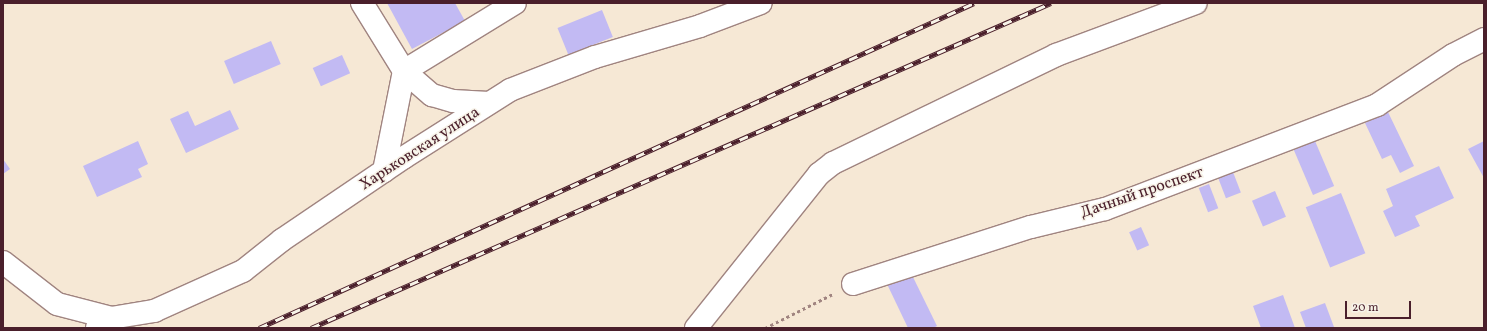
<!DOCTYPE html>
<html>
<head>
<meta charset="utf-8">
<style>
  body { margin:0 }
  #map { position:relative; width:1487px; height:331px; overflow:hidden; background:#f6e8d5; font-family:Vollkorn,serif }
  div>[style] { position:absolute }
  .building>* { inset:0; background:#c2baf3; transform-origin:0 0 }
  .path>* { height:2.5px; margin-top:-1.25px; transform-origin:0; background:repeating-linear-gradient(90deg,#a08480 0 3px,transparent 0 6px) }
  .roads { filter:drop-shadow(1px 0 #a08480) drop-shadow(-1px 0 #a08480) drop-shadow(0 1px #a08480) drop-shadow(0 -1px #a08480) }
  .minor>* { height:22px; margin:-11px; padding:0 11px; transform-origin:11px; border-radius:11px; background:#fff }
  .rail>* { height:4.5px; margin-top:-2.25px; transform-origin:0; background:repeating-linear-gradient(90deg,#f7f3e8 0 9px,#4a1f2b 0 18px); box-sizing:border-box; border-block:1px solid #4a1f2b }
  span { translate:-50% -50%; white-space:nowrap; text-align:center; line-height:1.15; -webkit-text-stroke:3px #f7f3e8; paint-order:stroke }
  .street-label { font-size:16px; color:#4a1f2b }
  .frame { position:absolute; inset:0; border:4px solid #4a1f2b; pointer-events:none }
  .scale { position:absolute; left:1345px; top:301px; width:66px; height:18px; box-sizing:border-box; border:2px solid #4a1f2b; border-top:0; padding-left:5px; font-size:12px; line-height:14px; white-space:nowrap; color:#4a1f2b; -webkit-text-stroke:3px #f7f3e8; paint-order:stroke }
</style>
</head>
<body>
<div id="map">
  <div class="building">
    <div style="clip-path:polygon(387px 3px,455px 3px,465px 21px,412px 49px)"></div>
    <div style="left:602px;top:10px;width:29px;height:48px;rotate:68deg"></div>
    <div style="left:271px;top:41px;width:25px;height:51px;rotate:67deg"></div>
    <div style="left:342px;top:55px;width:20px;height:32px;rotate:66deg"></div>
    <div style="clip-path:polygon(230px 110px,239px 129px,186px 153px,170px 119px,188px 111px,195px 126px)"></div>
    <div style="clip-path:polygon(1388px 112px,1414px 166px,1400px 173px,1391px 155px,1382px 159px,1365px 123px)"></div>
    <div style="clip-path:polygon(138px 141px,148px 164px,138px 169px,142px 177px,97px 197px,83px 166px)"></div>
    <div style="left:1315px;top:141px;width:49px;height:23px;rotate:67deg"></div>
    <div style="clip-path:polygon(1484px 141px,1484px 178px,1468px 149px)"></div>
    <div style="clip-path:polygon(3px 159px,10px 169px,3px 174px)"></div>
    <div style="clip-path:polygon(1439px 166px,1454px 198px,1415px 216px,1420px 226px,1395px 237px,1383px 211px,1393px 206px,1386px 189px)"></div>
    <div style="left:1233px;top:172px;width:22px;height:16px;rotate:69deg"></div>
    <div style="left:1209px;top:184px;width:26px;height:11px;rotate:69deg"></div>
    <div style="left:1275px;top:191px;width:28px;height:25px;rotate:67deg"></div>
    <div style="left:1341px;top:193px;width:65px;height:38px;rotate:68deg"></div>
    <div style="left:1141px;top:227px;width:20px;height:13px;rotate:66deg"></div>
    <div style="clip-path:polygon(911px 273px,937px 326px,933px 328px,908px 328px,887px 284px)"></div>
    <div style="clip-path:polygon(1283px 295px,1295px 328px,1261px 328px,1253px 306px)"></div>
    <div style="clip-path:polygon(1325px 303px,1334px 327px,1306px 328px,1300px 312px)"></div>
  </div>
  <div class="path">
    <div style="left:765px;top:328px;width:76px;rotate:-26.6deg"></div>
  </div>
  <div class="roads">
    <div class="minor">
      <div style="left:362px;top:3px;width:80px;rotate:58.3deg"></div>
      <div style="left:404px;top:71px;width:37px;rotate:41deg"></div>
      <div style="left:432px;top:95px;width:22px;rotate:16deg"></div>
      <div style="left:453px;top:101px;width:36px;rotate:3deg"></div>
      <div style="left:404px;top:71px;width:130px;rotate:-31.5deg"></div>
      <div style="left:384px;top:171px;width:102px;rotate:-78.7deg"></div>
      <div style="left:3px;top:262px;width:68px;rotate:37.9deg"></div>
      <div style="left:57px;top:304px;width:56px;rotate:14.5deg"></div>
      <div style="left:853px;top:284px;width:187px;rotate:-17.8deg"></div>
      <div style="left:1031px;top:227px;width:76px;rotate:-13.7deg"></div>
      <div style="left:1105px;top:209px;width:291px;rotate:-20.9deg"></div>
      <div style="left:1377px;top:105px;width:91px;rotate:-33.3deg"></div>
      <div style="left:1453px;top:55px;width:35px;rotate:-27deg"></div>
      <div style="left:97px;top:328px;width:17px;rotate:-36deg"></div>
      <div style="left:111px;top:318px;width:44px;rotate:-9.2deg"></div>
      <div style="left:154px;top:311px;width:98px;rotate:-24.2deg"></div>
      <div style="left:243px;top:271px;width:50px;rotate:-38.5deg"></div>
      <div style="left:282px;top:240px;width:146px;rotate:-34.1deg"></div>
      <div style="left:403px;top:158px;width:127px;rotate:-32.4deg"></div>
      <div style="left:510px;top:90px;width:91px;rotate:-21.2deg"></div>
      <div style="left:595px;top:57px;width:109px;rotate:-16.4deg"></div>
      <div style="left:700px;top:26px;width:65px;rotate:-20.7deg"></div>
      <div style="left:696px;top:328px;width:197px;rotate:-51.4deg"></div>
      <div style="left:819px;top:174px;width:18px;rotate:-38deg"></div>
      <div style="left:833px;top:163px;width:248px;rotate:-25.8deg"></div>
      <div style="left:1056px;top:55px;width:149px;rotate:-20.4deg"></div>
    </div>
  </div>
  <div class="rail">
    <div style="left:259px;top:328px;width:785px;rotate:-24.44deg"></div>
    <div style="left:311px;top:328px;width:808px;rotate:-23.71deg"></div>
  </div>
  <div class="street-label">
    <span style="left:420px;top:149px;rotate:-33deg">Харьковская улица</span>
    <span style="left:1142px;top:193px;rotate:-19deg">Дачный проспект</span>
  </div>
  <div class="frame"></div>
  <div class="scale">20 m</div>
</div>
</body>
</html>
